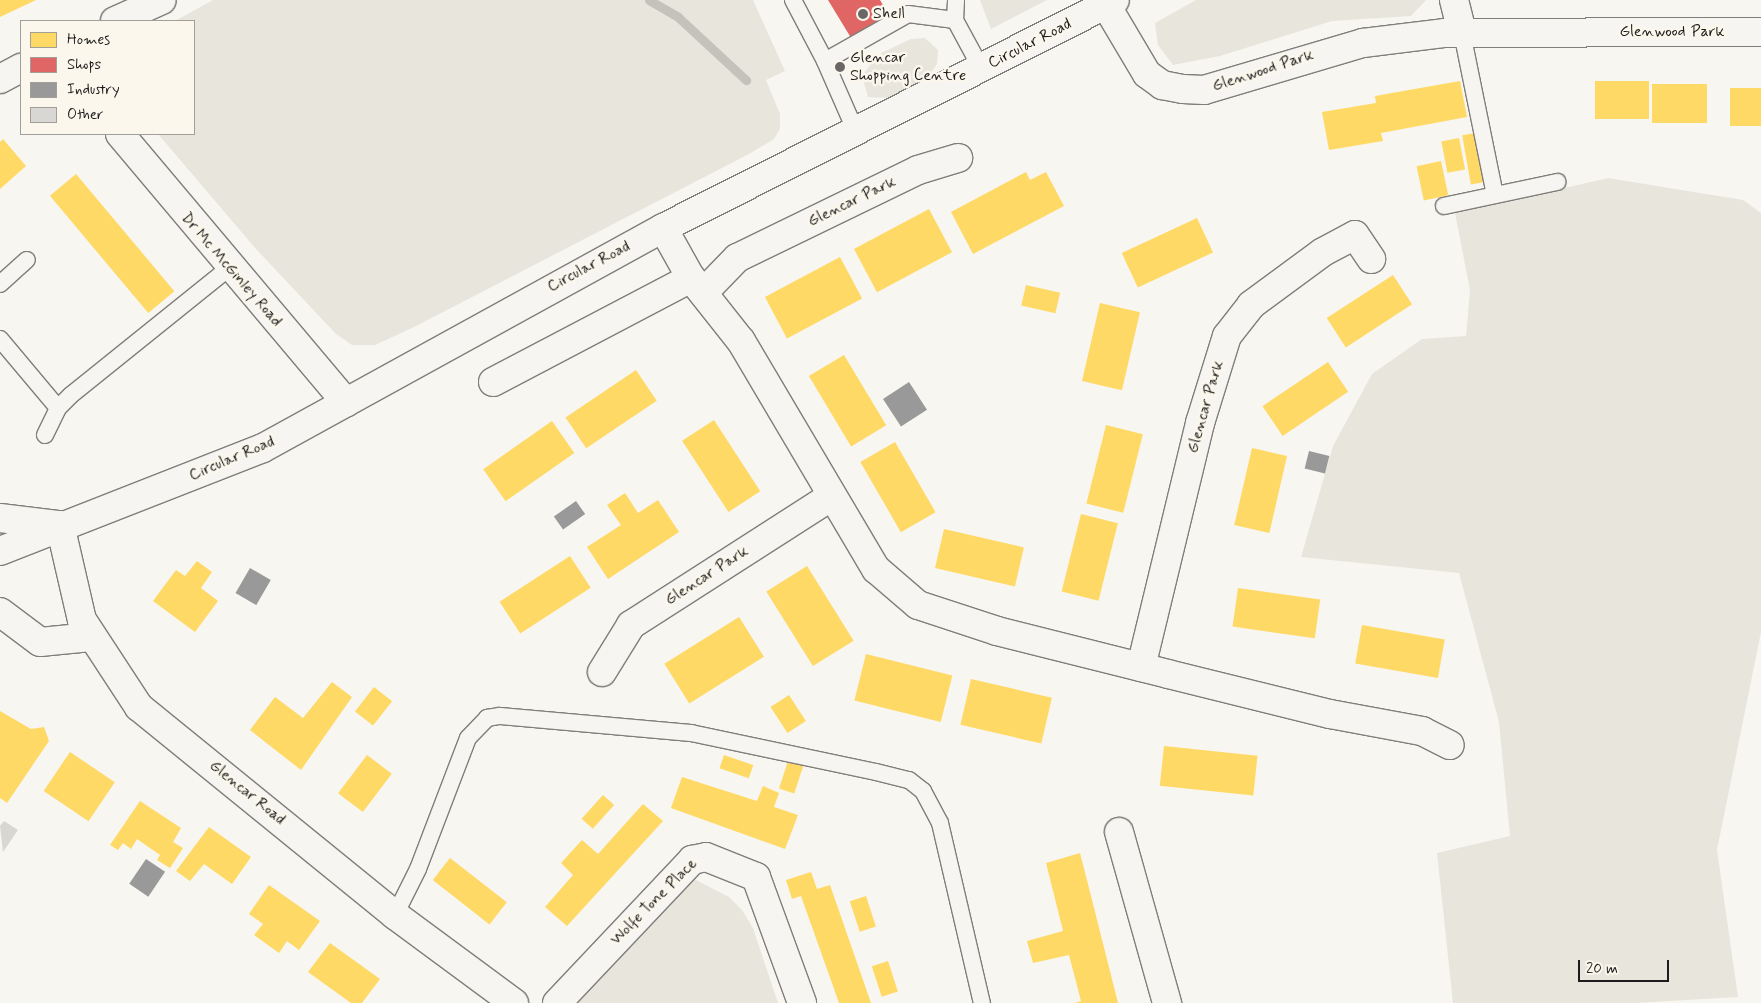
<!DOCTYPE html>
<html>
<head>
<meta charset="utf-8">
<style>
  body { margin:0 }
  #map { position:relative; width:1761px; height:1003px; overflow:hidden; background:#f8f6f0; font-family:Mynerve,sans-serif }
  div>[style] { position:absolute }
  .green>* { inset:0; background:#e8e5dd }
  .homes>* { inset:0; background:#ffd966; transform-origin:0 0 }
  .shops>* { inset:0; background:#e06666 }
  .industry>* { inset:0; background:#999; transform-origin:0 0 }
  .stream>* { height:9px; margin:-4.5px; padding:0 4.5px; transform-origin:4.5px; border-radius:4.5px; background:#c5c2bc }
  .building>* { inset:0; background:#d9d7d3 }
  .roads { filter:drop-shadow(1px 0 #7f7e7b) drop-shadow(-1px 0 #7f7e7b) drop-shadow(0 1px #7f7e7b) drop-shadow(0 -1px #7f7e7b) }
  .service>* { height:16px; margin:-8px; padding:0 8px; transform-origin:8px; border-radius:8px; background:#f6f5f1 }
  .minor>* { height:28px; margin:-14px; padding:0 14px; transform-origin:14px; border-radius:14px; background:#f6f5f1 }
  .tertiary>* { height:28px; margin:-14px; padding:0 14px; transform-origin:14px; border-radius:14px; background:#f6f5f1 }
  .dots>* { width:14px; height:14px; translate:-50% -50%; box-sizing:border-box; border:2px solid #fbf7ec; border-radius:50% }
  span { translate:-50% -50%; white-space:nowrap; text-align:center; line-height:1.15; -webkit-text-stroke:5px #fbf7ec; paint-order:stroke }
  .poi-label { font-size:16px; color:#1c1c1c }
  .left { translate:0 -50%; text-align:left }
  .street-label { font-size:16px; color:#1c1c1c }
  .legend { position:absolute; left:20px; top:20px; width:175px; height:115px; box-sizing:border-box; background:#fbf7ec; border:1px solid #a29f99; margin:0; padding:6px 9px; list-style:none; font-size:15px; color:#1c1c1c }
  .legend li { display:flex; align-items:center; gap:10px; height:25px }
  .legend b { width:25px; border:1px solid #a29f99 }
  .scale { position:absolute; left:1578px; top:960px; width:91px; height:22px; box-sizing:border-box; border:2px solid #1c1c1c; border-top:0; padding-left:6px; font-size:15px; line-height:18px; white-space:nowrap; color:#1c1c1c; -webkit-text-stroke:4px #fbf7ec; paint-order:stroke }
</style>
</head>
<body>
<div id="map">
  <div class="green">
    <div style="clip-path:polygon(213px 0,753px 0,785px 71px,766px 80px,780px 114px,780px 129px,774px 139px,749px 154px,412px 328px,375px 345px,352px 345px,336px 334px,256px 249px,158px 134px,194px 134px,194px 21px,175px 21px)"></div>
    <div style="clip-path:polygon(980px 0,1047px 0,991px 29px)"></div>
    <div style="clip-path:polygon(1196px 0,1426px 0,1411px 16px,1332px 21px,1220px 56px,1173px 65px,1158px 45px,1155px 23px)"></div>
    <div style="clip-path:polygon(925px 38px,938px 50px,937px 64px,926px 79px,890px 98px,868px 97px,862px 76px,877px 55px,911px 39px)"></div>
    <div style="clip-path:polygon(1608px 178px,1743px 200px,1761px 213px,1761px 632px,1717px 850px,1738px 997px,1635px 1003px,1453px 1003px,1437px 853px,1510px 836px,1499px 722px,1459px 573px,1301px 557px,1333px 446px,1372px 374px,1422px 339px,1466px 336px,1470px 290px,1455px 213px)"></div>
    <div style="clip-path:polygon(694px 879px,729px 897px,742px 910px,753px 928px,778px 1003px,567px 1003px,674px 884px)"></div>
  </div>
  <div class="homes">
    <div style="clip-path:polygon(0 0,36px 0,0 17px)"></div>
    <div style="clip-path:polygon(1460px 81px,1467px 117px,1381px 133px,1383px 141px,1329px 150px,1322px 112px,1376px 103px,1375px 96px)"></div>
    <div style="left:1595px;top:81px;width:54px;height:38px"></div>
    <div style="left:1652px;top:84px;width:55px;height:39px"></div>
    <div style="left:1730px;top:88px;width:31px;height:38px"></div>
    <div style="left:1475px;top:133px;width:50px;height:13px;rotate:80deg"></div>
    <div style="left:1459px;top:138px;width:32px;height:18px;rotate:79deg"></div>
    <div style="clip-path:polygon(3px 139px,26px 166px,0 189px,0 142px)"></div>
    <div style="left:1441px;top:161px;width:35px;height:25px;rotate:78deg"></div>
    <div style="clip-path:polygon(1026px 172px,1030px 180px,1046px 172px,1064px 206px,973px 254px,951px 212px)"></div>
    <div style="left:76px;top:174px;width:153px;height:34px;rotate:50deg"></div>
    <div style="left:929px;top:209px;width:49px;height:85px;rotate:62deg"></div>
    <div style="left:1197px;top:218px;width:38px;height:83px;rotate:65deg"></div>
    <div style="left:840px;top:257px;width:47px;height:85px;rotate:62deg"></div>
    <div style="left:1393px;top:275px;width:35px;height:79px;rotate:57deg"></div>
    <div style="left:1026px;top:285px;width:35px;height:21px;rotate:13deg"></div>
    <div style="left:1100px;top:303px;width:41px;height:80px;rotate:13deg"></div>
    <div style="left:844px;top:355px;width:82px;height:41px;rotate:59deg"></div>
    <div style="left:1328px;top:362px;width:36px;height:79px;rotate:56deg"></div>
    <div style="left:636px;top:370px;width:37px;height:85px;rotate:56deg"></div>
    <div style="left:714px;top:420px;width:85px;height:38px;rotate:57deg"></div>
    <div style="left:552px;top:421px;width:39px;height:84px;rotate:55deg"></div>
    <div style="left:1106px;top:425px;width:38px;height:81px;rotate:14deg"></div>
    <div style="left:895px;top:442px;width:81px;height:40px;rotate:60deg"></div>
    <div style="left:1252px;top:448px;width:36px;height:79px;rotate:13deg"></div>
    <div style="clip-path:polygon(625px 493px,638px 513px,658px 500px,679px 532px,608px 579px,587px 547px,621px 525px,607px 505px)"></div>
    <div style="left:1081px;top:514px;width:38px;height:80px;rotate:14deg"></div>
    <div style="left:944px;top:529px;width:82px;height:40px;rotate:13deg"></div>
    <div style="left:570px;top:556px;width:38px;height:84px;rotate:57deg"></div>
    <div style="clip-path:polygon(197px 561px,212px 572px,201px 588px,218px 601px,195px 632px,153px 601px,176px 570px,185px 576px)"></div>
    <div style="left:807px;top:566px;width:88px;height:48px;rotate:58deg"></div>
    <div style="left:1238px;top:588px;width:83px;height:39px;rotate:8deg"></div>
    <div style="left:739px;top:617px;width:47px;height:88px;rotate:58deg"></div>
    <div style="left:1362px;top:625px;width:84px;height:39px;rotate:10deg"></div>
    <div style="left:866px;top:654px;width:89px;height:48px;rotate:14deg"></div>
    <div style="left:971px;top:679px;width:83px;height:47px;rotate:13deg"></div>
    <div style="clip-path:polygon(332px 682px,352px 697px,301px 770px,250px 730px,275px 697px,303px 718px)"></div>
    <div style="left:374px;top:687px;width:23px;height:31px;rotate:38deg"></div>
    <div style="left:789px;top:695px;width:31px;height:22px;rotate:57deg"></div>
    <div style="clip-path:polygon(0 711px,31px 729px,44px 727px,49px 741px,7px 803px,0 798px)"></div>
    <div style="left:1164px;top:746px;width:94px;height:40px;rotate:6deg"></div>
    <div style="left:70px;top:752px;width:54px;height:47px;rotate:34deg"></div>
    <div style="left:367px;top:755px;width:31px;height:48px;rotate:37deg"></div>
    <div style="left:724px;top:755px;width:31px;height:14px;rotate:19deg"></div>
    <div style="left:788px;top:761px;width:16px;height:29px;rotate:18deg"></div>
    <div style="clip-path:polygon(682px 777px,757px 801px,763px 786px,779px 793px,774px 807px,798px 815px,785px 849px,671px 808px)"></div>
    <div style="left:603px;top:795px;width:15px;height:32px;rotate:42deg"></div>
    <div style="clip-path:polygon(140px 801px,181px 828px,173px 842px,183px 848px,170px 868px,157px 860px,160px 855px,137px 839px,131px 849px,123px 843px,118px 850px,110px 845px)"></div>
    <div style="clip-path:polygon(643px 804px,663px 821px,567px 926px,545px 907px,573px 875px,561px 863px,582px 840px,598px 854px)"></div>
    <div style="clip-path:polygon(209px 827px,251px 857px,232px 884px,204px 864px,190px 881px,176px 871px)"></div>
    <div style="clip-path:polygon(1080px 853px,1088px 884px,1118px 1003px,1075px 1003px,1081px 1001px,1069px 955px,1033px 963px,1027px 941px,1063px 931px,1046px 863px)"></div>
    <div style="left:450px;top:858px;width:72px;height:28px;rotate:38deg"></div>
    <div style="clip-path:polygon(811px 872px,817px 889px,830px 885px,871px 1003px,839px 1003px,801px 896px,792px 899px,786px 880px)"></div>
    <div style="clip-path:polygon(269px 885px,320px 921px,299px 950px,287px 941px,279px 953px,254px 935px,263px 924px,249px 914px)"></div>
    <div style="left:866px;top:896px;width:32px;height:17px;rotate:72deg"></div>
    <div style="clip-path:polygon(330px 943px,380px 979px,362px 1003px,351px 1003px,308px 972px)"></div>
    <div style="left:888px;top:961px;width:32px;height:17px;rotate:72deg"></div>
  </div>
  <div class="shops">
    <div style="clip-path:polygon(828px 0,880px 0,897px 28px,859px 51px)"></div>
  </div>
  <div class="industry">
    <div style="left:909px;top:382px;width:33px;height:31px;rotate:57deg"></div>
    <div style="left:1309px;top:451px;width:21px;height:18px;rotate:14deg"></div>
    <div style="left:576px;top:501px;width:16px;height:27px;rotate:55deg"></div>
    <div style="left:250px;top:568px;width:24px;height:29px;rotate:30deg"></div>
    <div style="left:146px;top:859px;width:23px;height:30px;rotate:34deg"></div>
  </div>
  <div class="stream">
    <div style="left:649px;top:0;width:34px;rotate:30deg"></div>
    <div style="left:678px;top:17px;width:93px;rotate:42.8deg"></div>
  </div>
  <div class="building">
    <div style="clip-path:polygon(4px 821px,18px 830px,3px 852px,0 826px)"></div>
  </div>
  <div class="roads">
    <div class="service">
      <div style="left:793px;top:0;width:69px;rotate:62.3deg"></div>
      <div style="left:955px;top:20px;width:55px;rotate:61.6deg"></div>
      <div style="left:1462px;top:33px;width:165px;rotate:78.5deg"></div>
      <div style="left:856px;top:132px;width:77px;rotate:-113.6deg"></div>
      <div style="left:825px;top:61px;width:95px;rotate:-29.5deg"></div>
      <div style="left:908px;top:14px;width:47px;rotate:7.3deg"></div>
      <div style="left:955px;top:20px;width:20px;rotate:-87deg"></div>
      <div style="left:1444px;top:206px;width:116px;rotate:-12deg"></div>
      <div style="left:0;top:284px;width:36px;rotate:-42deg"></div>
      <div style="left:0;top:339px;width:90px;rotate:50deg"></div>
      <div style="left:45px;top:435px;width:30px;rotate:-64deg"></div>
      <div style="left:58px;top:408px;width:18px;rotate:-45deg"></div>
      <div style="left:71px;top:395px;width:203px;rotate:-38.8deg"></div>
      <div style="left:395px;top:915px;width:51px;rotate:-63.4deg"></div>
      <div style="left:418px;top:869px;width:140px;rotate:-69.1deg"></div>
      <div style="left:468px;top:738px;width:28px;rotate:-46deg"></div>
      <div style="left:487px;top:718px;width:13px;rotate:-9deg"></div>
      <div style="left:500px;top:716px;width:192px;rotate:5.1deg"></div>
      <div style="left:691px;top:733px;width:189px;rotate:11.9deg"></div>
      <div style="left:876px;top:772px;width:34px;rotate:14deg"></div>
      <div style="left:909px;top:780px;width:18px;rotate:38deg"></div>
      <div style="left:923px;top:791px;width:36px;rotate:62deg"></div>
      <div style="left:940px;top:823px;width:185px;rotate:76.9deg"></div>
    </div>
    <div class="minor">
      <div style="left:1454px;top:0;width:34px;rotate:76deg"></div>
      <div style="left:1106px;top:5px;width:80px;rotate:59.3deg"></div>
      <div style="left:1147px;top:74px;width:19px;rotate:36deg"></div>
      <div style="left:1162px;top:85px;width:21px;rotate:11deg"></div>
      <div style="left:1183px;top:89px;width:21px;rotate:3deg"></div>
      <div style="left:1204px;top:90px;width:166px;rotate:-16.5deg"></div>
      <div style="left:1363px;top:43px;width:83px;rotate:-7deg"></div>
      <div style="left:1445px;top:33px;width:316px;rotate:-0.2deg"></div>
      <div style="left:115px;top:21px;width:51px;rotate:-24.1deg"></div>
      <div style="left:0;top:79px;width:24px;rotate:-28deg"></div>
      <div style="left:120px;top:134px;width:351px;rotate:49.9deg"></div>
      <div style="left:663px;top:228px;width:57px;rotate:60.8deg"></div>
      <div style="left:691px;top:278px;width:80px;rotate:51.6deg"></div>
      <div style="left:741px;top:341px;width:265px;rotate:59.4deg"></div>
      <div style="left:876px;top:569px;width:55px;rotate:40.6deg"></div>
      <div style="left:918px;top:605px;width:83px;rotate:18.2deg"></div>
      <div style="left:997px;top:631px;width:176px;rotate:14.1deg"></div>
      <div style="left:1168px;top:674px;width:167px;rotate:13.9deg"></div>
      <div style="left:1330px;top:714px;width:94px;rotate:10.5deg"></div>
      <div style="left:1422px;top:731px;width:31px;rotate:27deg"></div>
      <div style="left:705px;top:291px;width:46px;rotate:-45.9deg"></div>
      <div style="left:737px;top:258px;width:201px;rotate:-25.9deg"></div>
      <div style="left:918px;top:170px;width:42px;rotate:-16.7deg"></div>
      <div style="left:493px;top:382px;width:224px;rotate:-27.7deg"></div>
      <div style="left:0;top:612px;width:50px;rotate:36.9deg"></div>
      <div style="left:40px;top:642px;width:51px;rotate:-5.6deg"></div>
      <div style="left:1141px;top:667px;width:251px;rotate:-76.4deg"></div>
      <div style="left:1200px;top:423px;width:91px;rotate:-72.8deg"></div>
      <div style="left:1227px;top:336px;width:39px;rotate:-52deg"></div>
      <div style="left:1251px;top:305px;width:89px;rotate:-36.4deg"></div>
      <div style="left:1323px;top:252px;width:36px;rotate:-28deg"></div>
      <div style="left:1355px;top:235px;width:29px;rotate:56deg"></div>
      <div style="left:602px;top:672px;width:55px;rotate:-58.3deg"></div>
      <div style="left:631px;top:625px;width:237px;rotate:-32.7deg"></div>
      <div style="left:1119px;top:832px;width:178px;rotate:74.3deg"></div>
      <div style="left:557px;top:1003px;width:197px;rotate:-46.6deg"></div>
      <div style="left:692px;top:860px;width:14px;rotate:-12deg"></div>
      <div style="left:706px;top:857px;width:54px;rotate:21.8deg"></div>
      <div style="left:756px;top:877px;width:134px;rotate:69.9deg"></div>
    </div>
    <div class="tertiary">
      <div style="left:0;top:518px;width:58px;rotate:6.9deg"></div>
      <div style="left:60px;top:525px;width:98px;rotate:77deg"></div>
      <div style="left:82px;top:620px;width:104px;rotate:56.8deg"></div>
      <div style="left:139px;top:707px;width:330px;rotate:39.1deg"></div>
      <div style="left:395px;top:915px;width:148px;rotate:36.5deg"></div>
      <div style="left:0;top:551px;width:282px;rotate:-21.4deg"></div>
      <div style="left:263px;top:448px;width:457px;rotate:-28.8deg"></div>
      <div style="left:663px;top:228px;width:506px;rotate:-26.77deg"></div>
    </div>
  </div>
  <div class="dots">
    <div style="left:863px;top:14px;background:#696866"></div>
    <div style="left:840px;top:67px;background:#696866"></div>
  </div>
  <div class="poi-label">
    <span class="left" style="left:873px;top:14px">Shell</span>
    <span class="left" style="left:850px;top:67px">Glencar<br>Shopping Centre</span>
  </div>
  <div class="street-label">
    <span style="left:1672px;top:32px">Glenwood Park</span>
    <span style="left:1030px;top:44px;rotate:-27deg">Circular Road</span>
    <span style="left:1263px;top:71px;rotate:-18deg">Glenwood Park</span>
    <span style="left:852px;top:202px;rotate:-26deg">Glencar Park</span>
    <span style="left:589px;top:267px;rotate:-28deg">Circular Road</span>
    <span style="left:231px;top:270px;rotate:49deg">Dr Mc McGinley Road</span>
    <span style="left:1206px;top:407px;rotate:-74deg">Glencar Park</span>
    <span style="left:232px;top:459px;rotate:-23deg">Circular Road</span>
    <span style="left:707px;top:576px;rotate:-33deg">Glencar Park</span>
    <span style="left:247px;top:793px;rotate:39deg">Glencar Road</span>
    <span style="left:654px;top:902px;rotate:-45deg">Wolfe Tone Place</span>
  </div>
  <ul class="legend">
  <li><b style="height:14px;background:#ffd966"></b>Homes</li>
  <li><b style="height:14px;background:#e06666"></b>Shops</li>
  <li><b style="height:14px;background:#999"></b>Industry</li>
  <li><b style="height:14px;background:#d9d7d3"></b>Other</li>
  </ul>
  <div class="scale">20 m</div>
</div>
</body>
</html>
